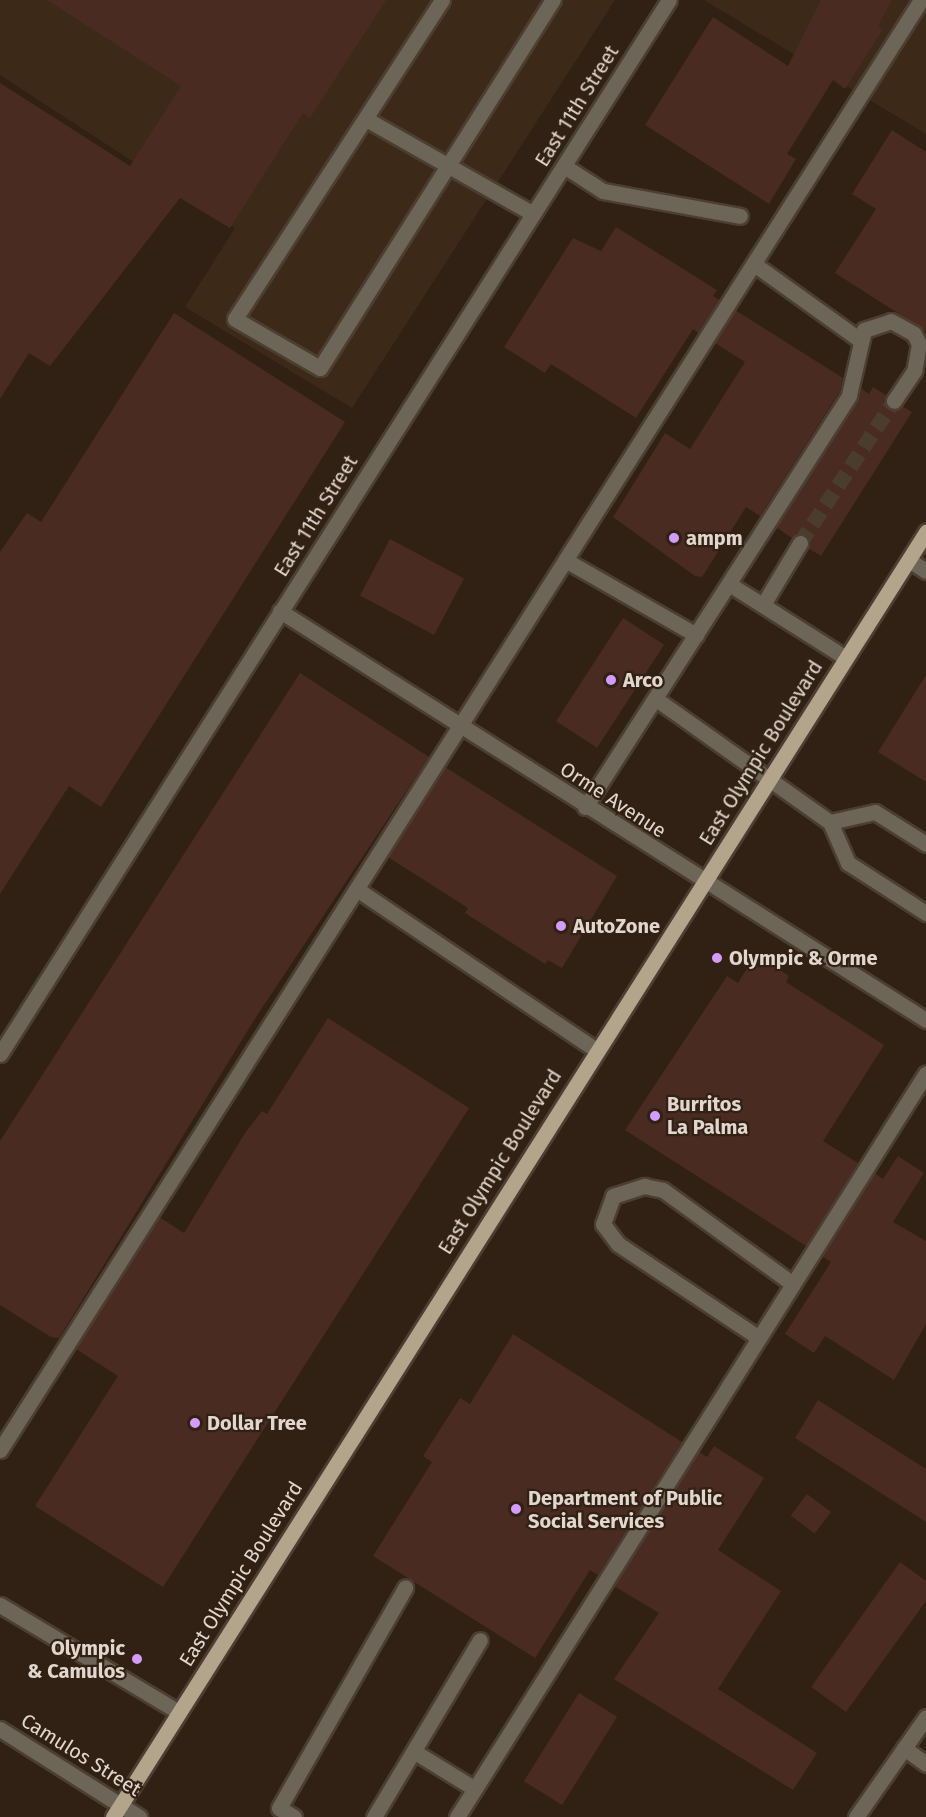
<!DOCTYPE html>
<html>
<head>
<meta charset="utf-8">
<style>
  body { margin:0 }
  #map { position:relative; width:926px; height:1817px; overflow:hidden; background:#302114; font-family:"Fira Sans",sans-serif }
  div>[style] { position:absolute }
  .built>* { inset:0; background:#3d2917 }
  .building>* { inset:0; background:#492b21; transform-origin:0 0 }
  .minor-tunnel>* { height:15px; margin-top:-7.5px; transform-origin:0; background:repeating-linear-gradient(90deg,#4b3c30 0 15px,transparent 0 23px) }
  .roads { filter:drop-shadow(2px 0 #4c3e32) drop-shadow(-2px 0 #4c3e32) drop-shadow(0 2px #4c3e32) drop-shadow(0 -2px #4c3e32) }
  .minor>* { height:15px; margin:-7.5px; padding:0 7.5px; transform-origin:7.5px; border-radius:7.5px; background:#6c6558 }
  .major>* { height:15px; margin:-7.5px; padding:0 7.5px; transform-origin:7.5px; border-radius:7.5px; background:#b3a58b }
  .dots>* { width:16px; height:16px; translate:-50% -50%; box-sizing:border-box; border:3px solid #302114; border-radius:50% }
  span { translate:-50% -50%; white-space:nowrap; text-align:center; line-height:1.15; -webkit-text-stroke:4.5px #302114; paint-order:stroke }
  .street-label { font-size:20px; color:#e1d7ce }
  .poi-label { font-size:20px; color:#e1d7ce; font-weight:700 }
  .left { translate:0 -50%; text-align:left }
  .right { translate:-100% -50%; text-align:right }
</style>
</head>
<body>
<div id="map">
  <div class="built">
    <div style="clip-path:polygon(0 0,615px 0,352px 408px,185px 307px,235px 228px,0 75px)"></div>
    <div style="clip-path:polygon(704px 0,926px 0,926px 134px)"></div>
  </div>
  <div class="building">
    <div style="clip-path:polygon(47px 0,386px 0,310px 118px,303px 113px,230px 228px,180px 198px,50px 366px,29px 353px,0 399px,0 83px,130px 166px,181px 86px)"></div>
    <div style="clip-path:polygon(821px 0,892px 0,878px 26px,883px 29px,845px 89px,833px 80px,787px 154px,796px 159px,769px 204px,645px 125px,713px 17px,788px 66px)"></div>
    <div style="clip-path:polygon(892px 130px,926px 152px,926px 331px,835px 273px,876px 209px,852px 194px)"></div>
    <div style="clip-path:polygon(616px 227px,717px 290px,713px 296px,719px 300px,698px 333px,693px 329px,636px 418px,551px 364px,545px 373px,504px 347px,573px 238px,601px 251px)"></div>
    <div style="clip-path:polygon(735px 310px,843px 378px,840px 391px,760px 516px,746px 507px,702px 577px,695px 576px,613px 517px,665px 433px,690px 449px,745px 362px,715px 343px)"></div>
    <div style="clip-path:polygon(174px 313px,345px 422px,101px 807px,69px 786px,0 894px,0 552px,27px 513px,41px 522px)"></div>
    <div style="clip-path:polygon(873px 387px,886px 395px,889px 409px,902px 406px,912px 412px,821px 556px,808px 548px,805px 535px,792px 538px,776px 527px,861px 388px,869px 394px)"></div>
    <div style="left:390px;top:539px;width:84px;height:64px;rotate:28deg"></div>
    <div style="left:623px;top:618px;width:49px;height:123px;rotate:33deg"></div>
    <div style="clip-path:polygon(300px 673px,429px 757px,256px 1017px,59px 1338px,51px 1337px,0 1305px,0 1141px)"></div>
    <div style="clip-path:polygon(926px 675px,926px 782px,878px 752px)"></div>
    <div style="clip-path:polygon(445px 767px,617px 876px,562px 968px,548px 960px,545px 964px,465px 913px,468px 908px,388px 857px)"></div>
    <div style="clip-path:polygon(756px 954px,789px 976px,786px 982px,884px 1045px,823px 1141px,858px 1163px,806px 1246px,625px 1130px,727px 976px,738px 983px)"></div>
    <div style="clip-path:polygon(328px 1018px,469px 1108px,163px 1587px,35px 1506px,118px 1376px,76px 1349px,159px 1217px,184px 1233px,245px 1133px,262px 1111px,267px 1114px)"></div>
    <div style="clip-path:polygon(898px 1156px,924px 1173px,893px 1222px,926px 1241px,926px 1324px,894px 1380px,825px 1336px,814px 1353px,785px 1334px,831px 1262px,822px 1256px,874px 1173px,883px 1179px)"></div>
    <div style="clip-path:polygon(513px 1334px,682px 1442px,598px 1575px,590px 1570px,535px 1658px,373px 1556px,432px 1462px,423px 1456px,460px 1398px,470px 1404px)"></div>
    <div style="clip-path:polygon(818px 1400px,926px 1469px,926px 1522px,795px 1438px)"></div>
    <div style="clip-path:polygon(714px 1446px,764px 1478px,718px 1550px,781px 1591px,718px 1689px,817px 1753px,793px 1790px,614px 1679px,659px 1613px,614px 1586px,699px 1452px,707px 1457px)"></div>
    <div style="left:807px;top:1494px;width:30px;height:27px;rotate:37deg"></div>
    <div style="clip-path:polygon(900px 1562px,926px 1581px,926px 1601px,846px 1712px,811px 1687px)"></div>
    <div style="left:579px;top:1693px;width:45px;height:104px;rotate:32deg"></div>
  </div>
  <div class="minor-tunnel">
    <div style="left:800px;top:543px;width:170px;rotate:-56.5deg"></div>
  </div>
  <div class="roads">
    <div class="minor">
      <div style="left:442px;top:0;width:380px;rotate:123deg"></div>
      <div style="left:235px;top:319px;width:98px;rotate:30deg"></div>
      <div style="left:320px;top:368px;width:436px;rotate:-57.7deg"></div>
      <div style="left:366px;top:119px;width:192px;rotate:29.6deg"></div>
      <div style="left:564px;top:166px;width:46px;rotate:32.7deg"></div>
      <div style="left:603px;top:191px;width:139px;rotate:10.3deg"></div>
      <div style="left:754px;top:264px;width:130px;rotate:35.6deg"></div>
      <div style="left:909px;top:560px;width:20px;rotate:33deg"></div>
      <div style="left:567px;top:561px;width:149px;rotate:29.8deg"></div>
      <div style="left:729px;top:584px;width:138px;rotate:32.3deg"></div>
      <div style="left:764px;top:603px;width:70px;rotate:-59deg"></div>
      <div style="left:280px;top:611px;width:765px;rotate:32.34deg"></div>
      <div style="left:656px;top:699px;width:213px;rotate:35.3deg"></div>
      <div style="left:830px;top:822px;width:45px;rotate:66.3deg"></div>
      <div style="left:848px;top:863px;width:93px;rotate:32.7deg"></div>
      <div style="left:585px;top:807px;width:489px;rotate:-57.3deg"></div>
      <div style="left:849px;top:395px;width:67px;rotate:-77deg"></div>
      <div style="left:864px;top:330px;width:28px;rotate:-18deg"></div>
      <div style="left:891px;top:321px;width:26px;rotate:29deg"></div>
      <div style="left:914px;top:334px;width:11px;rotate:63deg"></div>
      <div style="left:919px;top:344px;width:27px;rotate:100deg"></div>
      <div style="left:914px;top:371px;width:36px;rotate:124deg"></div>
      <div style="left:830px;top:822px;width:46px;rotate:-12.5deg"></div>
      <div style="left:875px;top:812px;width:60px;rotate:32.1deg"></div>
      <div style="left:358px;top:890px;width:287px;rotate:33.9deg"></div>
      <div style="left:0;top:1054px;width:1248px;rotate:-57.6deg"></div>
      <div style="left:759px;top:1338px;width:169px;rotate:-146.3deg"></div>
      <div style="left:618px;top:1244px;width:25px;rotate:-127deg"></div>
      <div style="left:603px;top:1224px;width:30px;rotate:-70deg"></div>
      <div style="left:613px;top:1196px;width:33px;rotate:-18deg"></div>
      <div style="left:644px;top:1186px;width:19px;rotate:12deg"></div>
      <div style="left:663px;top:1190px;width:160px;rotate:35.9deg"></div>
      <div style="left:0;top:1450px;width:1718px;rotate:-57.58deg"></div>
      <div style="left:0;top:1605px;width:209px;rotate:30.9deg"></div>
      <div style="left:0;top:1729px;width:165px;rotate:32.3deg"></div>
      <div style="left:904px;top:1748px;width:27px;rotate:36deg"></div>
      <div style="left:415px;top:1752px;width:70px;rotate:31.7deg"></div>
      <div style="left:294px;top:1817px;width:17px;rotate:-149deg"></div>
      <div style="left:279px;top:1808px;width:254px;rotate:-60.2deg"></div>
      <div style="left:374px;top:1817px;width:206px;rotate:-59.1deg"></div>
      <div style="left:457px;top:1817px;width:879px;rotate:-57.77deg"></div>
      <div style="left:856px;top:1817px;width:122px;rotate:-55deg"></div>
    </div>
    <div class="major">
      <div style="left:113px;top:1817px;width:1521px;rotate:-57.68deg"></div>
    </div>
  </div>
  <div class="dots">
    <div style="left:674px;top:538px;background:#d29cfd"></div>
    <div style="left:611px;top:680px;background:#d29cfd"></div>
    <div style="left:561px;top:926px;background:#d29cfd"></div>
    <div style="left:717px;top:958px;background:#d29cfd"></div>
    <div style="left:655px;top:1116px;background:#d29cfd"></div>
    <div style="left:195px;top:1423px;background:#d29cfd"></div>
    <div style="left:516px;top:1509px;background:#d29cfd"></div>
    <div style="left:137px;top:1659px;background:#d29cfd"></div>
  </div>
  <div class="street-label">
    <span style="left:577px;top:106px;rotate:-58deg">East 11th Street</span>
    <span style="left:316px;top:516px;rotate:-58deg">East 11th Street</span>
    <span style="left:761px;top:753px;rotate:-58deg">East Olympic Boulevard</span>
    <span style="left:613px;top:800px;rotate:33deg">Orme Avenue</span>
    <span style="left:500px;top:1162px;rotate:-58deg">East Olympic Boulevard</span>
    <span style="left:241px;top:1574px;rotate:-58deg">East Olympic Boulevard</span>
    <span style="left:81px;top:1755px;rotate:32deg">Camulos Street</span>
  </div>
  <div class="poi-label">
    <span class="left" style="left:686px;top:538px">ampm</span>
    <span class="left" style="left:623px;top:680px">Arco</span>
    <span class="left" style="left:573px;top:926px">AutoZone</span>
    <span class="left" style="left:729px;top:958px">Olympic &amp; Orme</span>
    <span class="left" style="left:667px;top:1116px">Burritos<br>La Palma</span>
    <span class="left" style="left:207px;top:1423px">Dollar Tree</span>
    <span class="left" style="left:528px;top:1510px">Department of Public<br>Social Services</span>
    <span class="right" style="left:125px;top:1660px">Olympic<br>&amp; Camulos</span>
  </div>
</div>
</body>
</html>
